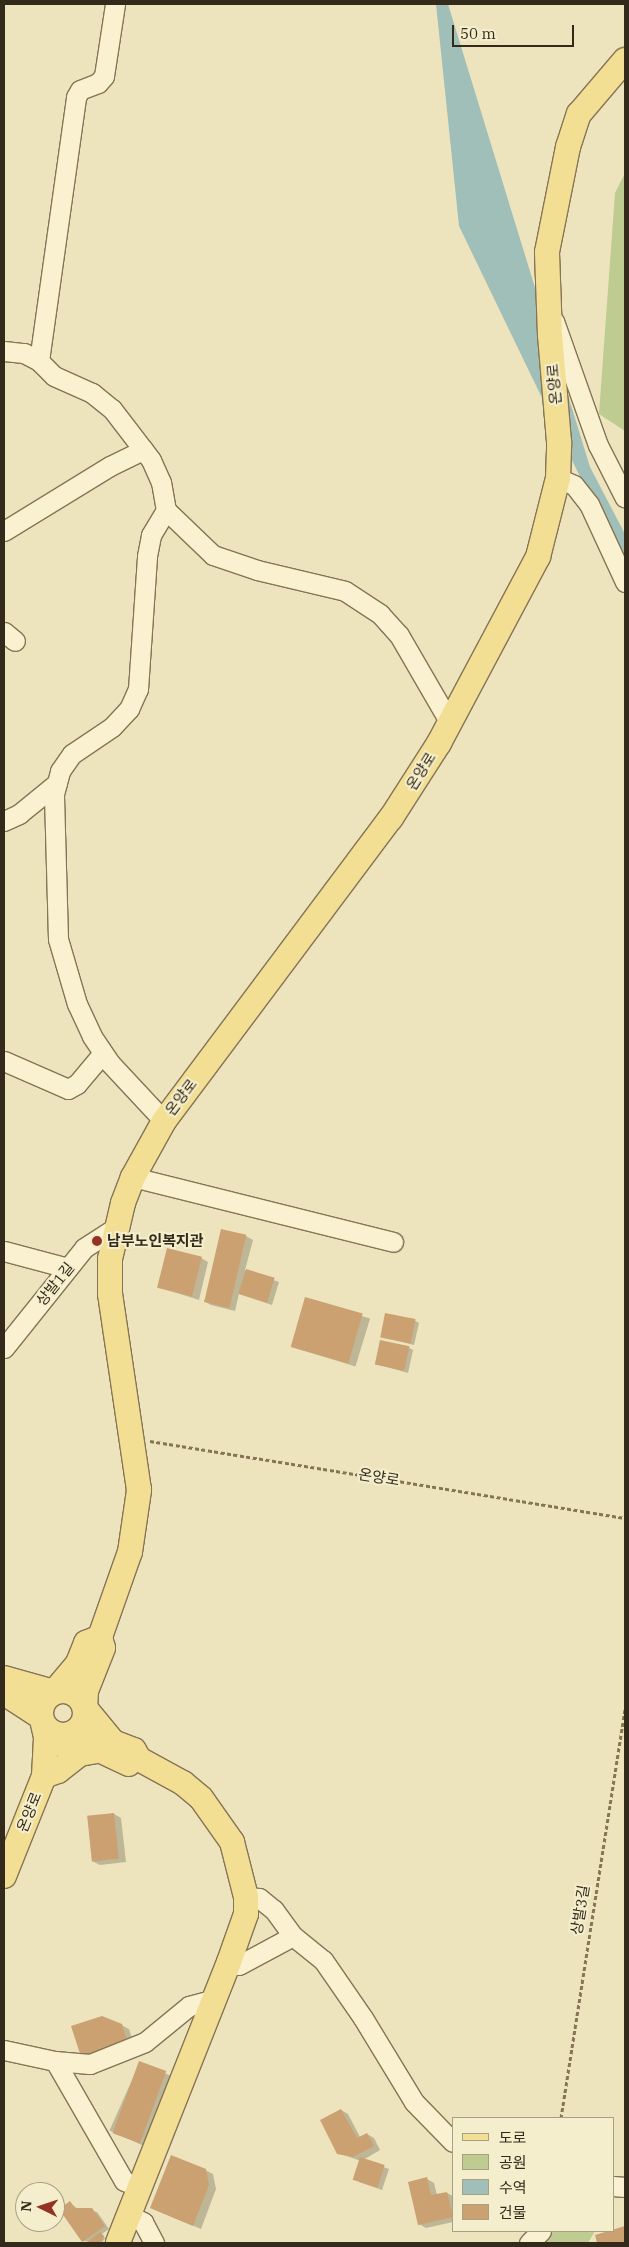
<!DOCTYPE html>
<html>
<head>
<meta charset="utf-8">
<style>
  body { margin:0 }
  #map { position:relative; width:629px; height:2247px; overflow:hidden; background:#ede4bd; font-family:"IBM Plex Serif","Noto Sans KR",serif }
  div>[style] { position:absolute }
  .green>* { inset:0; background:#becb91 }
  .water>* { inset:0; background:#a0bfb9 }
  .shadow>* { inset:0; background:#0003; transform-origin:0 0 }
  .building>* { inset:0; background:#cca172; transform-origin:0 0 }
  .path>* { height:3px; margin-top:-1.5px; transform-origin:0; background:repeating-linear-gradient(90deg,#857456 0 4px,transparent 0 6.5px) }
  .roads { filter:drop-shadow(1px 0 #857456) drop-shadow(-1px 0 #857456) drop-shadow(0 1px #857456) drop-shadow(0 -1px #857456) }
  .minor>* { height:19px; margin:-9.5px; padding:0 9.5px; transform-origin:9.5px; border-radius:9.5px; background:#f9f1cf }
  .major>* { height:24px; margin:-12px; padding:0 12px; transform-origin:12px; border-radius:12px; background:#f2df93 }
  .major>.ring { margin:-12px; padding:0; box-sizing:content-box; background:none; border:24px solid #f2df93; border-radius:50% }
  .dots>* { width:14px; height:14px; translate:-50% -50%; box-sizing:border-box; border:2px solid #f5eecc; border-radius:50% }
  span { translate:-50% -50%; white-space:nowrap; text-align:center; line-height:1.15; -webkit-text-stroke:4px #f5eecc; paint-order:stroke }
  .street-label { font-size:15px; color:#342a1b }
  .poi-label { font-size:15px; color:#342a1b; font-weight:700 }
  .left { translate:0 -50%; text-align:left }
  .frame { position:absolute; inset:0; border:5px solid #342a1b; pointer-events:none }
  .legend { position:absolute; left:452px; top:2117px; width:162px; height:115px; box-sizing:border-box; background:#f5eecc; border:1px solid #a8a085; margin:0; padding:6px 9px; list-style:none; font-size:15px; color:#342a1b }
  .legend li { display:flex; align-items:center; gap:10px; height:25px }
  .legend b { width:25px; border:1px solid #a8a085 }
  .north { position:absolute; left:15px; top:2182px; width:50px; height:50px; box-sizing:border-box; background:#f5eecc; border:1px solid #a8a085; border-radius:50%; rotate:274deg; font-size:14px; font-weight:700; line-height:20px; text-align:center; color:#342a1b }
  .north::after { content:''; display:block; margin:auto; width:18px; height:22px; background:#943226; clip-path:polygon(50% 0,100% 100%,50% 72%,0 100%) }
  .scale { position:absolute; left:452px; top:25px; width:122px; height:22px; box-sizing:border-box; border:2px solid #342a1b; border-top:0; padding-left:6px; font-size:15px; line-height:18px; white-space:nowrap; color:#342a1b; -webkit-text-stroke:4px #f5eecc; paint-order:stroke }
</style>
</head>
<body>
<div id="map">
  <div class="green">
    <div style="clip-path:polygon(625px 173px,625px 431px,599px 414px,615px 193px)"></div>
    <div style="clip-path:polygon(541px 2231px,595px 2231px,588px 2243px,529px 2243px)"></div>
  </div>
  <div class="water">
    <div style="clip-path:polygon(436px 4px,448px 4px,590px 467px,625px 534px,625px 570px,459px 226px)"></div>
  </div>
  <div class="shadow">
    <div style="clip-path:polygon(246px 1236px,253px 1240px,245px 1270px,279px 1282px,272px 1305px,239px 1294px,235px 1311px,211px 1305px,204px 1301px)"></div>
    <div style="clip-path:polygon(201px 1258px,208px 1262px,199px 1300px,158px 1287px)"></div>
    <div style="left:306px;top:1299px;width:67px;height:50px;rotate:17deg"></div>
    <div style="clip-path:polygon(414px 1320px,419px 1323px,414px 1345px,382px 1337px)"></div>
    <div style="clip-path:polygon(408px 1347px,413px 1350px,408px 1373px,376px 1364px)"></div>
    <div style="clip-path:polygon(114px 1814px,121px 1818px,126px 1862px,100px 1865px,92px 1861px,88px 1817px)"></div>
    <div style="clip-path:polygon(121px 2025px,129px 2029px,135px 2048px,90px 2063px)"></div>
    <div style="left:140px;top:2062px;width:36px;height:75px;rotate:24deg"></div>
    <div style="clip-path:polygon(341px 2110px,348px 2114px,360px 2137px,367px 2134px,374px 2138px,380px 2150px,363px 2160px,389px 2169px,382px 2190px,359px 2182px,361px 2161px,338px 2153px)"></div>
    <div style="clip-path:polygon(205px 2170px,213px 2174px,216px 2189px,201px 2229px,151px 2208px)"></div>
    <div style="clip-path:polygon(427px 2179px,434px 2183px,437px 2195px,447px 2193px,453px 2196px,453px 2222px,426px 2228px,419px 2224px)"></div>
    <div style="clip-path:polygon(70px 2203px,78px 2209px,97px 2212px,109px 2229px,102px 2234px,105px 2238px,102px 2243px,83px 2241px,61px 2209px)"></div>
  </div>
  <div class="building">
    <div style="left:221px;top:1229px;width:26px;height:75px;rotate:13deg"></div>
    <div style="left:167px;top:1248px;width:36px;height:41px;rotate:14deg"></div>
    <div style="left:246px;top:1269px;width:30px;height:26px;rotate:17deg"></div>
    <div style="left:305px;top:1297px;width:60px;height:52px;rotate:16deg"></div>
    <div style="left:385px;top:1313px;width:31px;height:25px;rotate:11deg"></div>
    <div style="left:380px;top:1340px;width:30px;height:25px;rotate:12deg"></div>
    <div style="left:114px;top:1813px;width:46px;height:27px;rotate:84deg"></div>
    <div style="clip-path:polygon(102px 2016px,122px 2024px,128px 2044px,82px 2060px,71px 2026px)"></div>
    <div style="left:139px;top:2061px;width:29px;height:77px;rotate:20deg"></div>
    <div style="clip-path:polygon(341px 2109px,357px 2138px,367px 2133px,374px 2146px,353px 2157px,337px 2154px,320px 2120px)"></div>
    <div style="clip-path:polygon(171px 2155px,206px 2169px,209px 2185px,193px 2226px,150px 2208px)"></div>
    <div style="left:360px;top:2157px;width:26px;height:24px;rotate:18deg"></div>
    <div style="clip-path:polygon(427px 2177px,431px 2195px,447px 2192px,453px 2217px,418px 2225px,408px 2182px)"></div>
    <div style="clip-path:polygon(70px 2201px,75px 2208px,92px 2208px,105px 2226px,82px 2242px,59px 2209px)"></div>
    <div style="clip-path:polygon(625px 2226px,625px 2243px,597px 2243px,595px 2235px)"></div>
    <div style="clip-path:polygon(100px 2232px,104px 2236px,100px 2243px,86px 2243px)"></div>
  </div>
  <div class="path">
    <div style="left:150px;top:1441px;width:481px;rotate:9.2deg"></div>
    <div style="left:561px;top:2118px;width:416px;rotate:-81.1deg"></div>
  </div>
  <div class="roads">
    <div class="minor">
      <div style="left:554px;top:321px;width:132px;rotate:70.5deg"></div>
      <div style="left:598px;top:445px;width:59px;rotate:63deg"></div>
      <div style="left:4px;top:351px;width:20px;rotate:6deg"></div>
      <div style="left:24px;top:353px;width:17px;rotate:28deg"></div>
      <div style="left:39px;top:361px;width:21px;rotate:45deg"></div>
      <div style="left:54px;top:376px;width:42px;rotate:24.1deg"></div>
      <div style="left:92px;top:393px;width:26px;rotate:39deg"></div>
      <div style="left:112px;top:409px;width:64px;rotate:52.6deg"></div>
      <div style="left:151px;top:460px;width:24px;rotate:66deg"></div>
      <div style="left:161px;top:482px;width:28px;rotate:80deg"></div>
      <div style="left:166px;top:510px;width:65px;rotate:43.8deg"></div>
      <div style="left:213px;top:555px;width:46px;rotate:18.8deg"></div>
      <div style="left:257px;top:570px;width:90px;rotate:13.4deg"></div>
      <div style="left:345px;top:591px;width:42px;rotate:33.3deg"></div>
      <div style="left:380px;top:614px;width:28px;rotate:48deg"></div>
      <div style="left:399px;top:635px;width:102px;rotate:59.9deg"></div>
      <div style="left:39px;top:361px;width:267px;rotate:-82deg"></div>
      <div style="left:76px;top:97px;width:8px;rotate:-60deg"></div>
      <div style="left:80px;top:90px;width:19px;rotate:-21deg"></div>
      <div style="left:98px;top:83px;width:9px;rotate:-49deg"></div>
      <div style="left:104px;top:76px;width:73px;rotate:-81.3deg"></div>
      <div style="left:558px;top:478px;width:17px;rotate:24deg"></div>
      <div style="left:574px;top:485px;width:24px;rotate:52deg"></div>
      <div style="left:589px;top:504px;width:86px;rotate:65.2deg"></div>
      <div style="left:4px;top:531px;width:124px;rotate:-31.5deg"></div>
      <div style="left:110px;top:466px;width:37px;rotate:-26deg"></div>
      <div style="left:4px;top:632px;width:14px;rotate:39deg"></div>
      <div style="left:4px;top:821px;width:17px;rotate:-25deg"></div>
      <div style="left:19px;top:814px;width:49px;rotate:-39.2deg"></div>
      <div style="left:4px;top:1061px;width:70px;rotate:23.6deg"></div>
      <div style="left:68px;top:1089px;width:10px;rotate:-29deg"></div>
      <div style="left:77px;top:1084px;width:40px;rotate:-50deg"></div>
      <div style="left:164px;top:1121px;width:79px;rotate:-133deg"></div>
      <div style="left:110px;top:1063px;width:32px;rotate:-124deg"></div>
      <div style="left:92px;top:1036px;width:35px;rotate:-115deg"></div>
      <div style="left:77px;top:1004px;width:68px;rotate:-106.3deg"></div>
      <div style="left:58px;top:939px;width:145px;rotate:-91.6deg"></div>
      <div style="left:54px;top:794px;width:24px;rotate:-75deg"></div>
      <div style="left:60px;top:771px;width:21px;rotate:-55deg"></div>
      <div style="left:72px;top:754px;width:48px;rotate:-34deg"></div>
      <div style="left:112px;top:727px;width:25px;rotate:-47deg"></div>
      <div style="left:129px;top:709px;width:22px;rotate:-66deg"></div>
      <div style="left:138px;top:689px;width:133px;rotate:-86.1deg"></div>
      <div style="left:147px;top:556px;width:21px;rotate:-79deg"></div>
      <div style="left:151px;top:535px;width:29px;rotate:-59deg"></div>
      <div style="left:133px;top:1177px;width:268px;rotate:14deg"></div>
      <div style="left:4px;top:1251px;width:66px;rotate:14.9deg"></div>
      <div style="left:4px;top:1348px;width:128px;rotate:-51.3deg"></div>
      <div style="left:84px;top:1248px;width:37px;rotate:-33deg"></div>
      <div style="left:246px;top:1897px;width:13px;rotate:4deg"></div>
      <div style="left:259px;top:1898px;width:19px;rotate:39deg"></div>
      <div style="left:274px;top:1910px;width:32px;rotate:54deg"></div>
      <div style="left:293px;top:1936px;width:38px;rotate:39deg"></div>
      <div style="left:323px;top:1960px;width:70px;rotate:55.4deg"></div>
      <div style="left:363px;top:2018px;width:98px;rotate:58.7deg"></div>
      <div style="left:414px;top:2102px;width:56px;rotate:45.7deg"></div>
      <div style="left:229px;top:1962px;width:10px;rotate:17deg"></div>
      <div style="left:239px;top:1965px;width:61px;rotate:-28.2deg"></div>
      <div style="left:4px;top:2050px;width:52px;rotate:12.2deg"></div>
      <div style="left:55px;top:2061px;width:35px;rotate:5deg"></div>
      <div style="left:90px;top:2064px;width:59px;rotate:-21.8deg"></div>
      <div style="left:145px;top:2042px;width:57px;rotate:-39.3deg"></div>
      <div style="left:189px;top:2006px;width:27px;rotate:-15deg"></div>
      <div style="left:55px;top:2061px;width:138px;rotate:60.1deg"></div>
      <div style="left:124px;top:2181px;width:17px;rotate:21deg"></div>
      <div style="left:613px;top:2186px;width:12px;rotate:5deg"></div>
      <div style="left:129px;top:2215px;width:16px;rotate:27deg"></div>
      <div style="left:143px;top:2222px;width:24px;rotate:62deg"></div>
      <div style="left:529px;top:2243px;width:17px;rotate:-45deg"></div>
    </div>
    <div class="major">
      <div style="left:100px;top:1637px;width:90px;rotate:-70.6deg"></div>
      <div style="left:130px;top:1552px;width:63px;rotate:-81.7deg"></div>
      <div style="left:139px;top:1490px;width:198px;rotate:-98.4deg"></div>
      <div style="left:110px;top:1294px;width:35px;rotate:-90deg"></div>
      <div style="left:110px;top:1259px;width:57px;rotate:-76.9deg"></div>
      <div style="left:123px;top:1203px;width:28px;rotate:-69deg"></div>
      <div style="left:133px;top:1177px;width:64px;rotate:-61deg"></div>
      <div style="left:164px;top:1121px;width:379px;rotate:-53.2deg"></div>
      <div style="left:391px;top:818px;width:89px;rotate:-57.4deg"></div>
      <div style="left:439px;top:743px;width:211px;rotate:-62deg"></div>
      <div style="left:538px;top:557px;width:81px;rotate:-75.8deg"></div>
      <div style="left:558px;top:478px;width:36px;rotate:-88deg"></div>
      <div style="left:559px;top:442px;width:107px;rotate:-94.8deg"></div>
      <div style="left:550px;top:335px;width:83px;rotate:-92.1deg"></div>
      <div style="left:547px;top:252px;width:107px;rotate:-78.7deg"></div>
      <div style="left:568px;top:147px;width:35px;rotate:-72deg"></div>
      <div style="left:579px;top:114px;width:71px;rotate:-49.6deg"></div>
      <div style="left:100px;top:1637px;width:11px;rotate:75deg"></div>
      <div style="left:103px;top:1648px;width:46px;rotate:111.6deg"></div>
      <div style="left:86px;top:1691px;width:17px;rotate:93deg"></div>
      <div style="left:85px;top:1708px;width:44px;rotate:50.5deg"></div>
      <div style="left:113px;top:1742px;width:22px;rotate:21deg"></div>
      <div style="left:134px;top:1750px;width:10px;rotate:61deg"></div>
      <div style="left:139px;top:1759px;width:50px;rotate:28.6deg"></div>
      <div style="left:183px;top:1783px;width:23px;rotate:40deg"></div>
      <div style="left:201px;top:1798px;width:54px;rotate:54.8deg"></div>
      <div style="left:232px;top:1842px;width:57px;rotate:75.7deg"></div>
      <div style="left:246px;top:1897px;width:17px;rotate:90deg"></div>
      <div style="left:246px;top:1914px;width:51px;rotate:109.5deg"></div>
      <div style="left:229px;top:1962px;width:302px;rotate:111.6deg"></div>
      <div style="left:4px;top:1678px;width:52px;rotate:15.6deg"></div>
      <div style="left:54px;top:1692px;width:38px;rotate:-50deg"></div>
      <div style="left:78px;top:1663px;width:22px;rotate:-68deg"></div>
      <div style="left:86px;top:1643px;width:15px;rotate:-23deg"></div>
      <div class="ring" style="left:41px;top:1691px;width:20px;height:20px"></div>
      <div style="left:4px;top:1693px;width:44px;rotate:33deg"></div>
      <div style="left:63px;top:1745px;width:11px;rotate:-68deg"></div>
      <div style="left:67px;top:1735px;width:68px;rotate:25.1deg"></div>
      <div style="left:44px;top:1776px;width:15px;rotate:-20deg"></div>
      <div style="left:58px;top:1771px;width:28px;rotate:-38deg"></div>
      <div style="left:80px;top:1754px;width:17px;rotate:-10deg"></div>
      <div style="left:4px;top:1876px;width:108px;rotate:-68.2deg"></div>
      <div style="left:44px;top:1776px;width:39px;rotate:-87deg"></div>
      <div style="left:46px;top:1737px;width:13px;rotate:-103deg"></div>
    </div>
  </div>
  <div class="dots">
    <div style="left:97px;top:1241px;background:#943226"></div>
  </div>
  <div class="street-label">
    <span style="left:554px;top:384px;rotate:-95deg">온양로</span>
    <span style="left:421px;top:771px;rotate:-58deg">온양로</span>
    <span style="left:181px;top:1097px;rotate:-53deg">온양로</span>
    <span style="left:55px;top:1284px;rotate:-51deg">상발1길</span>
    <span style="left:379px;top:1477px;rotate:9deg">온양로</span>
    <span style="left:29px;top:1812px;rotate:-68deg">온양로</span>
    <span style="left:580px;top:1910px;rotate:-81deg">상발3길</span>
  </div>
  <div class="poi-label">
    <span class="left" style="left:107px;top:1241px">남부노인복지관</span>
  </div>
  <div class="frame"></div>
  <ul class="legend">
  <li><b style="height:6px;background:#f2df93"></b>도로</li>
  <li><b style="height:14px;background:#becb91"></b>공원</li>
  <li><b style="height:14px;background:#a0bfb9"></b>수역</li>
  <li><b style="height:14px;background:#cca172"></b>건물</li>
  </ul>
  <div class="north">N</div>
  <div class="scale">50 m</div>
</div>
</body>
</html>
